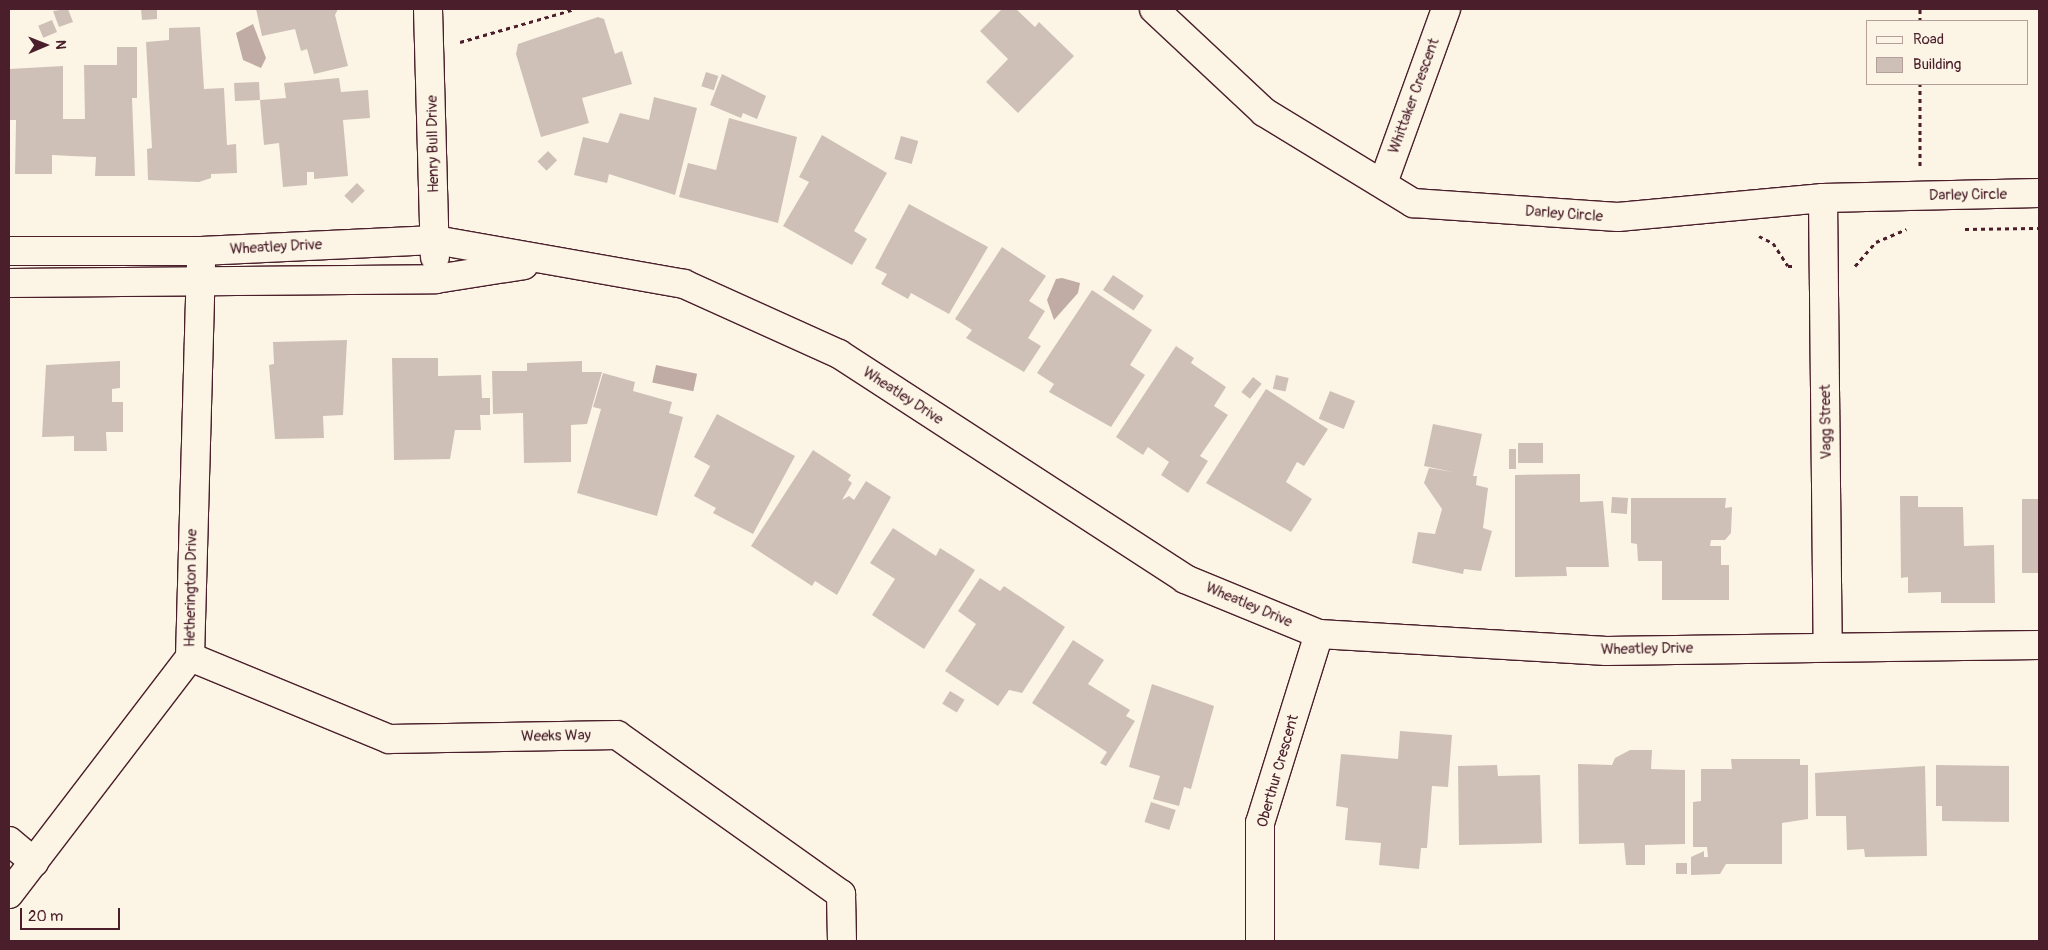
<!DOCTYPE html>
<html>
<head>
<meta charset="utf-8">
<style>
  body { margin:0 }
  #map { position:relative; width:2048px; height:950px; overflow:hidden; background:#fcf5e5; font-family:Pangolin,sans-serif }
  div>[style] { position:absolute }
  .water>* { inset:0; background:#c0aca5; transform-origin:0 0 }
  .building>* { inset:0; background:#cfc0b7; transform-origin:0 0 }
  .path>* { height:3px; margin-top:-1.5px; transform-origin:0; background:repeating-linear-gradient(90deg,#4a1f2b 0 4px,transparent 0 8px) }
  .roads { filter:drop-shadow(1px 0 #4a1f2b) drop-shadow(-1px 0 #4a1f2b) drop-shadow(0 1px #4a1f2b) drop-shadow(0 -1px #4a1f2b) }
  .minor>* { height:28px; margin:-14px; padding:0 14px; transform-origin:14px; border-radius:14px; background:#fcf5e5 }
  span { translate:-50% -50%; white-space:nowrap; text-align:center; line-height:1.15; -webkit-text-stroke:4px #fcf5e5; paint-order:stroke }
  .street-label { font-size:15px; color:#4a1f2b }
  .frame { position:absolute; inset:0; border:10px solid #4a1f2b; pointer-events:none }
  .legend { position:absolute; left:1866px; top:20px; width:162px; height:65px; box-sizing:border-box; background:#fcf5e5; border:1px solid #b59f9b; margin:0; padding:6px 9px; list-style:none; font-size:15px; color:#4a1f2b }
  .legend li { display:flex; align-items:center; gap:10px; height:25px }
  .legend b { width:25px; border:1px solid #b59f9b }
  .north { position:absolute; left:20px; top:20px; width:50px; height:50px; -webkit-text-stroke:4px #fcf5e5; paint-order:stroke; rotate:89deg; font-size:14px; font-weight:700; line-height:20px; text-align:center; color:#4a1f2b }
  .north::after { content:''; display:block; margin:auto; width:18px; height:22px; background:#4a1f2b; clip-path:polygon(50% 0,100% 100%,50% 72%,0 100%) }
  .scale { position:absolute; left:20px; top:908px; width:100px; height:22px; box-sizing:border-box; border:2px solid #4a1f2b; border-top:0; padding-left:6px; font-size:15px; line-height:18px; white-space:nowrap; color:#4a1f2b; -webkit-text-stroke:4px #fcf5e5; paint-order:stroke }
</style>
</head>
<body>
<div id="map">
  <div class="water">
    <div style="clip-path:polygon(253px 24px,266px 58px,261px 68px,243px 60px,236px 33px)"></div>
    <div style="clip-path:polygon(1062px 278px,1080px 283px,1078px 293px,1054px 320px,1047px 300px,1056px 279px)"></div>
    <div style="left:656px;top:365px;width:42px;height:18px;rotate:12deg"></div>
  </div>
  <div class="building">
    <div style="clip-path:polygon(68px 9px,73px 22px,59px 27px,53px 11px)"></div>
    <div style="clip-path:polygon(141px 9px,157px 9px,157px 19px,142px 20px)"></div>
    <div style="clip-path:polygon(256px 9px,338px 9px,335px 15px,348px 66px,314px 74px,307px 49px,301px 51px,295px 29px,262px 36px)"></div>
    <div style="clip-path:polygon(1002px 9px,1016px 9px,1035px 27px,1039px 22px,1074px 56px,1018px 113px,986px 82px,1008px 59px,980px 31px)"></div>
    <div style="clip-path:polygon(598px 17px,604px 19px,615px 54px,622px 51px,632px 84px,582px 98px,589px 123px,541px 137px,516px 54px,518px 44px)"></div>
    <div style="left:52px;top:20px;width:13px;height:15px;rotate:67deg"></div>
    <div style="clip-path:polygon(200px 27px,204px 89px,224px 88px,227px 145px,236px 144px,237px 173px,211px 174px,211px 178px,199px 182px,148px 180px,147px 149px,152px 148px,146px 42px,169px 40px,169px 28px)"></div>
    <div style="clip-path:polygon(117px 47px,137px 47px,137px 98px,132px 98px,135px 176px,95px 176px,96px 157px,71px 156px,52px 155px,52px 174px,15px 174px,16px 120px,9px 120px,9px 69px,63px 66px,63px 119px,85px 119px,84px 65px,117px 65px)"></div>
    <div style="left:706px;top:72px;width:13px;height:15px;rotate:18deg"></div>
    <div style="clip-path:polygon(722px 74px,766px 96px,757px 119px,743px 113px,741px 118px,710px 105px)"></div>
    <div style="clip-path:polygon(339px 78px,341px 92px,368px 90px,370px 118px,343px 120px,348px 176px,314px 179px,314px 172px,307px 172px,307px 185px,283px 187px,279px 143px,264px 145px,260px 100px,235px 101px,234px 83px,259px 82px,260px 100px,286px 98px,284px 83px)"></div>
    <div style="clip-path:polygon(654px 97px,697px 108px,675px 195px,609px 174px,607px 183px,574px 175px,583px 137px,608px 143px,620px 113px,649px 120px)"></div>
    <div style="clip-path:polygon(729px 118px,797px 137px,778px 223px,679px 197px,688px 163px,716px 170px)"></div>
    <div style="clip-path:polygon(822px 135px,887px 173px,854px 231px,867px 239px,852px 265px,783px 226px,809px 182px,799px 177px)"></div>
    <div style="left:901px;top:136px;width:18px;height:24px;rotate:16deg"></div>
    <div style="left:548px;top:151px;width:13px;height:15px;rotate:45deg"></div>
    <div style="left:357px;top:183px;width:11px;height:18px;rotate:45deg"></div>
    <div style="clip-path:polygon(909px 204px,988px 247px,949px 314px,911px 293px,908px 299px,881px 284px,887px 274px,875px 268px)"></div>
    <div style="clip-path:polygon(1002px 247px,1046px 276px,1029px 301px,1045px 311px,1028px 338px,1041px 346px,1024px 372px,966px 338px,972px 330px,955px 319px)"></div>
    <div style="left:1113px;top:275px;width:37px;height:18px;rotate:34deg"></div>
    <div style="clip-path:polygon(1092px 290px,1152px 330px,1130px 365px,1145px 375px,1111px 427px,1049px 392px,1054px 384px,1037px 373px)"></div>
    <div style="clip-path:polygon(347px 340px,343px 415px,323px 416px,324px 438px,275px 439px,269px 365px,274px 364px,273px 342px)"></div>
    <div style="clip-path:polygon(1176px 346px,1194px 358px,1191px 363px,1226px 387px,1214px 406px,1228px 415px,1200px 456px,1208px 461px,1188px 493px,1161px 475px,1169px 462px,1148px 447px,1143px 455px,1116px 437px)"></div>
    <div style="clip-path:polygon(392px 358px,438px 358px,438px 376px,481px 375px,482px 398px,490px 398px,490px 415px,480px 415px,481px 430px,455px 430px,450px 459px,394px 460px)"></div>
    <div style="clip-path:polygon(120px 361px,120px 388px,112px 389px,112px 402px,123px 402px,123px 432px,106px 432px,107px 451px,74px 451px,74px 436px,42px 437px,46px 365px)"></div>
    <div style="clip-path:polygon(582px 361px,582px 372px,602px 372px,587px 424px,571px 425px,571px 462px,524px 463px,523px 413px,493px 414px,492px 371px,527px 371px,527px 363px)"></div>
    <div style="clip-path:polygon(603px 373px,635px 382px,633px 391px,672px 402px,669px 413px,683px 417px,657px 516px,577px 493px,601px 409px,593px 407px)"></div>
    <div style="left:1276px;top:375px;width:13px;height:14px;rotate:13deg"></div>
    <div style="left:1253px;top:377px;width:11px;height:19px;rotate:38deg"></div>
    <div style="clip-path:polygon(1266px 389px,1328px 429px,1304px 466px,1297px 462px,1286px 482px,1312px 499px,1291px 532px,1206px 483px)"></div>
    <div style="left:1330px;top:391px;width:27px;height:30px;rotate:22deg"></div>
    <div style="clip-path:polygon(717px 414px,795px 456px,753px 534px,713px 513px,716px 508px,694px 496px,710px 466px,694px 457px)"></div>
    <div style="clip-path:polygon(1433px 424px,1482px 434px,1473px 476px,1477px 476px,1476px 485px,1488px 488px,1483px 528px,1492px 531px,1481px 571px,1464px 569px,1463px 574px,1412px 563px,1418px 532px,1435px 534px,1442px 509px,1424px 483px,1429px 468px,1453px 472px,1424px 466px)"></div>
    <div style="left:1518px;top:443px;width:25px;height:20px"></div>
    <div style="left:1509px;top:449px;width:7px;height:20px"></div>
    <div style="clip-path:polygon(813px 450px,851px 475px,848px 480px,852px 483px,842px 500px,849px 496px,854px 500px,866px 481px,891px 497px,837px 595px,815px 581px,812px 586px,751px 546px)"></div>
    <div style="clip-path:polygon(1580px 474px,1580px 502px,1603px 501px,1609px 567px,1566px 567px,1567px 576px,1515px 577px,1515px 475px)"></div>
    <div style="clip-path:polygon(1900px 496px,1918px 496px,1918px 507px,1963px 507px,1964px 546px,1994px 545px,1995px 603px,1941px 603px,1941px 592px,1908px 593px,1908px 577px,1901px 578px)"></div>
    <div style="left:1628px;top:498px;width:16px;height:16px;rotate:94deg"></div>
    <div style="clip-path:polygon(1631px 498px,1726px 498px,1725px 508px,1732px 507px,1731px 533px,1725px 540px,1711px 540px,1710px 546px,1721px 546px,1721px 565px,1729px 565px,1729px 600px,1662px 600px,1662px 561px,1638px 561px,1637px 544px,1631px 543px)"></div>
    <div style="left:2022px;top:499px;width:17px;height:74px"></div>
    <div style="clip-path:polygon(893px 528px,936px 556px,940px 548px,975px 570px,924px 649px,872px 615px,895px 579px,870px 563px)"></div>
    <div style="clip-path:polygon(980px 578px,1000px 591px,1004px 586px,1065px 627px,1022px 693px,1009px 690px,998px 706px,945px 671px,976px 624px,958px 611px)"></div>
    <div style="clip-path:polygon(1073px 640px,1104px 660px,1088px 684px,1130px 710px,1126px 716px,1135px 721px,1106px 766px,1100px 763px,1107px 752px,1032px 703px)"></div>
    <div style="clip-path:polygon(1152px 684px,1214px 706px,1191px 789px,1184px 787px,1179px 806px,1153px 799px,1160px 776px,1129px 767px)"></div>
    <div style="left:950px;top:691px;width:17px;height:15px;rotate:31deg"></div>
    <div style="clip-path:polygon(1400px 731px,1452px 735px,1448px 787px,1432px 786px,1427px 848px,1421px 848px,1419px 869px,1379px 865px,1381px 843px,1345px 840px,1348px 808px,1336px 806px,1341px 754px,1398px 759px)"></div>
    <div style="clip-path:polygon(1630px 750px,1652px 750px,1651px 769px,1685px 770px,1685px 844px,1645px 845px,1645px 865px,1626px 865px,1624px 843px,1579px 844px,1578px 764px,1612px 765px,1615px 758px)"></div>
    <div style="clip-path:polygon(1731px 759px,1800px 759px,1800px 765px,1808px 765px,1808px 819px,1782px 823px,1782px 864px,1726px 864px,1720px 874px,1691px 875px,1691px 857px,1704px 851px,1704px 857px,1708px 857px,1707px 847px,1693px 847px,1693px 802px,1701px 801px,1701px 769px,1732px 769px)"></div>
    <div style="clip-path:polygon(1497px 765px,1498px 776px,1540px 775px,1542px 843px,1459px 845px,1458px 766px)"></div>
    <div style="clip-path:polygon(1936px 765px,2009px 766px,2009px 822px,1942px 821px,1942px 806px,1936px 806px)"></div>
    <div style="clip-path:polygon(1925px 766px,1927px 856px,1865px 857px,1864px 849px,1847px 850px,1846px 816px,1816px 816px,1815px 773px)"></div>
    <div style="left:1151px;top:802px;width:26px;height:21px;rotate:18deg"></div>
    <div style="left:1687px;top:863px;width:11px;height:11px;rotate:90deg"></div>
  </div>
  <div class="path">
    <div style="left:1920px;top:21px;width:12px;rotate:-90deg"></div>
    <div style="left:460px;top:42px;width:120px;rotate:-16deg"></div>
    <div style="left:1920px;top:166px;width:82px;rotate:-90deg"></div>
    <div style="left:1965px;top:229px;width:74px;rotate:-0.8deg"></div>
    <div style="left:1759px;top:236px;width:16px;rotate:27deg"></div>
    <div style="left:1773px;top:243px;width:27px;rotate:57deg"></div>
    <div style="left:1788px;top:266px;width:5px"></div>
    <div style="left:1855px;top:266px;width:32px;rotate:-49deg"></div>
    <div style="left:1876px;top:242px;width:33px;rotate:-23deg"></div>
  </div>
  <div class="roads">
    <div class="minor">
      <div style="left:428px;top:9px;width:248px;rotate:88.4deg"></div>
      <div style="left:1154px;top:9px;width:151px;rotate:43.1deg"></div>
      <div style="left:1264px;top:112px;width:175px;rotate:31.4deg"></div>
      <div style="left:1413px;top:203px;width:205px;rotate:3.9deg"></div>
      <div style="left:1618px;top:217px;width:206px;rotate:-5.3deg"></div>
      <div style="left:1823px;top:198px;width:216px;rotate:-1.3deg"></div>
      <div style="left:1383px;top:183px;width:185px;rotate:-70.1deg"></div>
      <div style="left:1823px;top:198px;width:448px;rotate:89.4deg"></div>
      <div style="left:9px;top:251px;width:192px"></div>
      <div style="left:201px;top:251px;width:234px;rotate:-2.7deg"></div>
      <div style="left:435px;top:240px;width:253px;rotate:10deg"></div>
      <div style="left:684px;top:284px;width:170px;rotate:24.3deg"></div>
      <div style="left:839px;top:354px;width:413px;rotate:33deg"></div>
      <div style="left:1185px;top:579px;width:145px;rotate:22.3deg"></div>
      <div style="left:1319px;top:634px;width:288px;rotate:3.4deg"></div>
      <div style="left:1606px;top:651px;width:433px;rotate:-0.8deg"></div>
      <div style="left:9px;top:283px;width:427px;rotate:-0.5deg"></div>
      <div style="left:436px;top:279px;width:89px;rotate:-9deg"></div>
      <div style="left:190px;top:657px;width:215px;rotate:22.4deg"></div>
      <div style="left:389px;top:739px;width:228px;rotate:-1deg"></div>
      <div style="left:617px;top:735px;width:275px;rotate:35.4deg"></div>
      <div style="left:841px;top:894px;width:47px;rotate:88.8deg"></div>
      <div style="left:9px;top:841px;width:33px;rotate:40deg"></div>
      <div style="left:9px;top:894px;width:298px;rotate:-52.6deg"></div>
      <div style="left:190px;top:657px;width:406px;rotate:-88.4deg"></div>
      <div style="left:1260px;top:941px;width:118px;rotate:-90deg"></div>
      <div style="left:1260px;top:823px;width:198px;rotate:-72.7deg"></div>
    </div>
  </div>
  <div class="street-label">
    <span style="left:1414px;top:96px;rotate:-70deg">Whittaker Crescent</span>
    <span style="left:433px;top:144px;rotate:-91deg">Henry Bull Drive</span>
    <span style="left:1968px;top:195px;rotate:-1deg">Darley Circle</span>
    <span style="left:1564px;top:214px;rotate:4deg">Darley Circle</span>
    <span style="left:276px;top:247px;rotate:-3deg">Wheatley Drive</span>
    <span style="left:903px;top:396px;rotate:33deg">Wheatley Drive</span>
    <span style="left:1826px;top:422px;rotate:-91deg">Vagg Street</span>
    <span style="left:191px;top:588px;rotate:-89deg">Hetherington Drive</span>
    <span style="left:1249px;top:605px;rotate:23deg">Wheatley Drive</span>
    <span style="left:1647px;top:649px;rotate:-1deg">Wheatley Drive</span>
    <span style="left:556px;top:736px;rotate:-1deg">Weeks Way</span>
    <span style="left:1278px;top:771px;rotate:-74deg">Oberthur Crescent</span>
  </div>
  <div class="frame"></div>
  <ul class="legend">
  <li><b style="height:6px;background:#fcf5e5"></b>Road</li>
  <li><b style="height:14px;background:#cfc0b7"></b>Building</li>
  </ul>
  <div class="north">N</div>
  <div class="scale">20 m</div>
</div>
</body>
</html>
